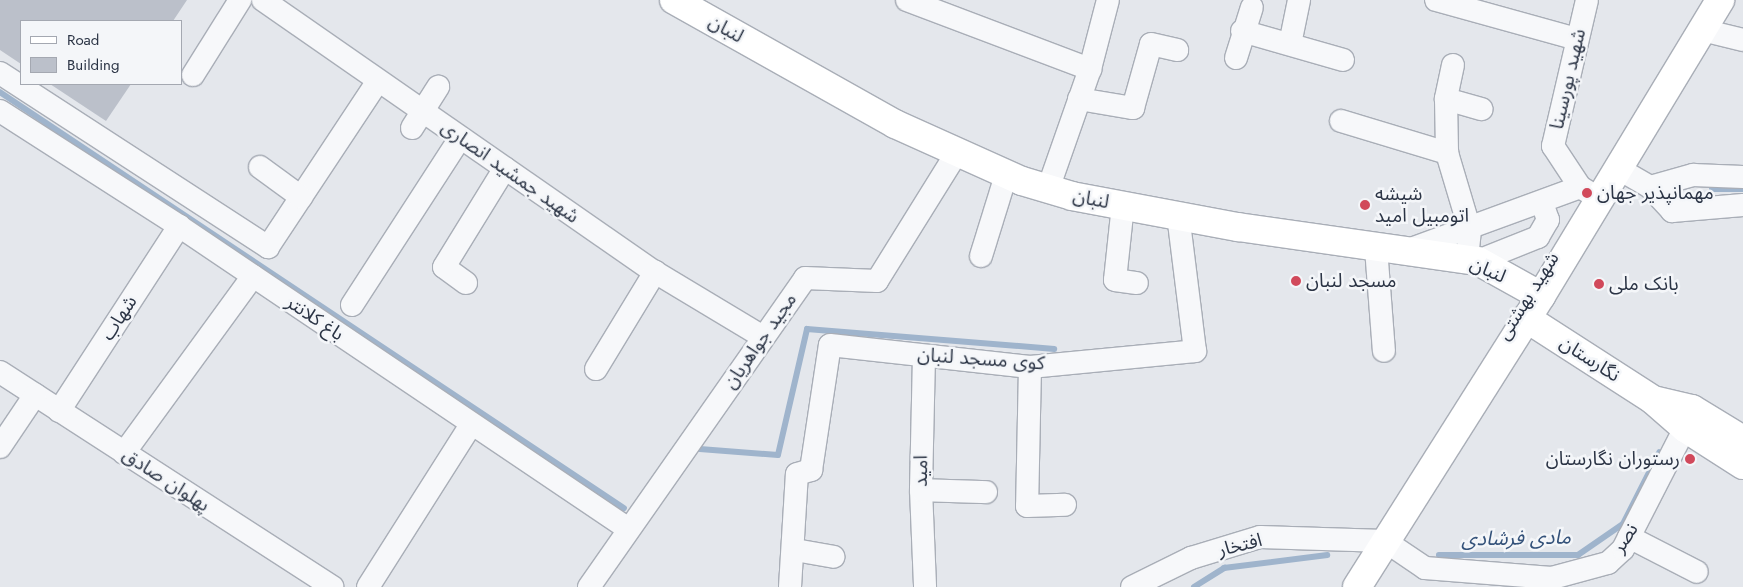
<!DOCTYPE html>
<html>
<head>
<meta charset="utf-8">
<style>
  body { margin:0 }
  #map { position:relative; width:1743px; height:587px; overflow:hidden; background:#e4e7ec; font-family:Jost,"Noto Sans Arabic",sans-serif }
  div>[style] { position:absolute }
  .stream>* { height:5.5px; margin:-2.75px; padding:0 2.75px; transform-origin:2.75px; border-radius:2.75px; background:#9fb4cc }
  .building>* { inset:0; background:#bbc0ca }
  .roads { filter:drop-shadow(1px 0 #a9aeb7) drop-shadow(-1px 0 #a9aeb7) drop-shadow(0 1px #a9aeb7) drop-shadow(0 -1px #a9aeb7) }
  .street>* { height:22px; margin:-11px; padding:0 11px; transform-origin:11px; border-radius:11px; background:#f7f8fa }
  .secondary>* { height:28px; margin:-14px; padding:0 14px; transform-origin:14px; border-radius:14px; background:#fff }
  .dots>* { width:14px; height:14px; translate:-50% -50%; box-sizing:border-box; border:2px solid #f4f6f9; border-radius:50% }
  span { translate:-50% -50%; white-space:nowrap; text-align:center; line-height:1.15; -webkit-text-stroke:5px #f4f6f9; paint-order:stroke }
  .street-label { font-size:19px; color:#2b3445 }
  .poi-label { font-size:19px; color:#2b3445 }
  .left { translate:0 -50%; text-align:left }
  .right { translate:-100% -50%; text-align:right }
  .water-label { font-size:20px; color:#34527a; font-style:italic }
  .legend { position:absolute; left:20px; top:20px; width:162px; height:65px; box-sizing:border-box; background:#f4f6f9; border:1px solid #a4a8b1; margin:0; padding:6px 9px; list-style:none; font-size:15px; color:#2b3445 }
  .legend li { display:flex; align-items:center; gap:10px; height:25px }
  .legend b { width:25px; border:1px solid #a4a8b1 }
</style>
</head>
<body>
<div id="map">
  <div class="stream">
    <div style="left:0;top:92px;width:750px;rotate:33.69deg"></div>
    <div style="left:1712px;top:189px;width:31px"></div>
    <div style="left:700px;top:449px;width:78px;rotate:4.4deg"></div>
    <div style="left:778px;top:455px;width:129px;rotate:-77deg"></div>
    <div style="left:807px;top:329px;width:248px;rotate:4.6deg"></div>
    <div style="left:1439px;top:555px;width:139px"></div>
    <div style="left:1578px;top:555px;width:55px;rotate:-34.6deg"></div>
    <div style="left:1623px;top:524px;width:80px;rotate:-63.1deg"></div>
    <div style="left:1194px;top:587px;width:36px;rotate:-32deg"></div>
    <div style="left:1224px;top:568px;width:104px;rotate:-7.2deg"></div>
  </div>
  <div class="building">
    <div style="clip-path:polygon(0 0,187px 0,173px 21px,21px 21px,21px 64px,0 50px)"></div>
    <div style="clip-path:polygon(50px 84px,131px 84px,106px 121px)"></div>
  </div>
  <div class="roads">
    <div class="street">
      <div style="left:263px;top:0;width:477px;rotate:34.8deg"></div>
      <div style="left:655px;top:272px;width:126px;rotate:31deg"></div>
      <div style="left:907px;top:0;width:196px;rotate:20.7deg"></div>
      <div style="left:1436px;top:0;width:146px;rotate:15.5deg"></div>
      <div style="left:1587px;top:0;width:150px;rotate:103.1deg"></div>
      <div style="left:1553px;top:146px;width:49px;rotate:56.6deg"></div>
      <div style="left:1580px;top:187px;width:23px;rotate:31deg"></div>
      <div style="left:1702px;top:30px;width:42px;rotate:13.7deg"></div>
      <div style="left:1242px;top:31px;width:105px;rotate:16deg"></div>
      <div style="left:1290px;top:44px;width:45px;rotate:-78.4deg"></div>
      <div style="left:1236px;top:58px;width:53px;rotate:-72.6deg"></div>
      <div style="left:1453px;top:65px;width:35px;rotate:102deg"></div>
      <div style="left:1446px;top:99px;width:54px;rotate:88.9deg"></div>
      <div style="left:1447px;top:153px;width:80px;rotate:73.4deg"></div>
      <div style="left:1470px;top:230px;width:29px;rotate:96deg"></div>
      <div style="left:0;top:73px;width:320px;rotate:33deg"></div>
      <div style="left:268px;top:247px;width:199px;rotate:-56.5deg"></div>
      <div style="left:193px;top:75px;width:89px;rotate:-57.9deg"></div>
      <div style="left:1079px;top:99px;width:55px;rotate:9.5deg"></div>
      <div style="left:1133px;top:108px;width:66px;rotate:-74.3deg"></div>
      <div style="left:1151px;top:44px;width:27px;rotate:13deg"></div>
      <div style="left:1446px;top:99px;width:37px;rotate:16deg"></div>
      <div style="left:0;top:111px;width:213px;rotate:32.7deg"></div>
      <div style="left:179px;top:226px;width:540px;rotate:33.98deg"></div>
      <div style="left:1341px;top:121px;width:111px;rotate:16.8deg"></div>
      <div style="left:412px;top:128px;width:49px;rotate:-57.6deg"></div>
      <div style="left:260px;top:167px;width:51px;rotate:36.2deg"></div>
      <div style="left:1619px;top:169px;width:36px;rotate:30deg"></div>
      <div style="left:1650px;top:187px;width:33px;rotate:47deg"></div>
      <div style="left:1672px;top:211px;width:71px;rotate:-4.8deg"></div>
      <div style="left:1650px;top:187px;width:45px;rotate:-15.6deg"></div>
      <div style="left:1693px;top:175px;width:50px;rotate:2.3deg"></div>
      <div style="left:1048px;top:189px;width:127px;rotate:-70.7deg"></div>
      <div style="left:1090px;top:69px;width:71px;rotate:-75.4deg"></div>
      <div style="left:1123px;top:205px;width:75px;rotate:96.1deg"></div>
      <div style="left:1115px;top:280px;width:22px;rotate:8deg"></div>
      <div style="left:1376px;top:248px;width:103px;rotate:85.6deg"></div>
      <div style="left:1408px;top:250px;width:183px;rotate:-20.1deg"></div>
      <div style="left:981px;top:256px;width:85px;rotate:-72.8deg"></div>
      <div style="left:1478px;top:261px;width:65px;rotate:-21.8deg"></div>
      <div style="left:1538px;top:237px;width:20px;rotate:-60deg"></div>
      <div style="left:1548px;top:220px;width:18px;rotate:-109deg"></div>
      <div style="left:466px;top:283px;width:27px;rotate:-144deg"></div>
      <div style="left:444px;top:267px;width:116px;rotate:-58.4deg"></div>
      <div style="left:352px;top:305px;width:199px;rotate:-57.1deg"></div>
      <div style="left:924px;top:356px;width:134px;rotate:91.3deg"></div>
      <div style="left:921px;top:490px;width:97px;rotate:87.6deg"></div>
      <div style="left:1030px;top:367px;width:139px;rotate:91.2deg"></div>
      <div style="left:1027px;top:506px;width:38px;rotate:-2deg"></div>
      <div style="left:596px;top:369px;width:114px;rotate:-58.7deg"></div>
      <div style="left:0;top:372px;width:396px;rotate:32.9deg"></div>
      <div style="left:59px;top:411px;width:221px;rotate:-57deg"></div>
      <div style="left:0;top:447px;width:63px;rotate:-56.1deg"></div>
      <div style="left:124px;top:453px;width:219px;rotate:-53.9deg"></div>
      <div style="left:921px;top:490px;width:65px;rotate:1.8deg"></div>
      <div style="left:1629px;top:537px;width:76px;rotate:27.2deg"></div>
      <div style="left:795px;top:550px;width:39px;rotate:10deg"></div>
      <div style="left:368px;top:587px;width:192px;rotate:-57.6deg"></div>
      <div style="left:589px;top:587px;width:377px;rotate:-55deg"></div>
      <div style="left:805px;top:278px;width:72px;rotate:2.4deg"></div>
      <div style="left:877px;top:281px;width:150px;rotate:-58.1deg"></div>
      <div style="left:790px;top:587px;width:113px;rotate:-86.5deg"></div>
      <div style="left:797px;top:474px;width:15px;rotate:-16deg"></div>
      <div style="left:811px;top:470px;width:126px;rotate:-81.4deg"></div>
      <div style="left:830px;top:345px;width:201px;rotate:6.3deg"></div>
      <div style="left:1030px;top:367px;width:166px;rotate:-5.5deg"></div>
      <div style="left:1195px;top:351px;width:137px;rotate:-97.1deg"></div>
      <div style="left:1132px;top:587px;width:66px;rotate:-26.2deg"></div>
      <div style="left:1191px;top:558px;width:72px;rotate:-16.9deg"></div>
      <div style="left:1260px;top:537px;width:125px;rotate:1.8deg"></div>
      <div style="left:1385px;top:541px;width:48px;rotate:34deg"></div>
      <div style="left:1425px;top:568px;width:127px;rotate:4.5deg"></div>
      <div style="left:1552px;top:578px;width:58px;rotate:-15deg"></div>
      <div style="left:1608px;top:563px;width:21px;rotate:-43deg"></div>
      <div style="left:1623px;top:549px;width:136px;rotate:-62.9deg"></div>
    </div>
    <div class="secondary">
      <div style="left:674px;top:0;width:253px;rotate:29.3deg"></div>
      <div style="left:895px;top:124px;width:139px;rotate:24.2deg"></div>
      <div style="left:1022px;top:181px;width:52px;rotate:16.7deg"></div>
      <div style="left:1072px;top:196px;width:169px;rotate:10.6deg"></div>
      <div style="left:1238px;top:227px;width:242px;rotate:8.1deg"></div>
      <div style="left:1478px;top:261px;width:72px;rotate:29.1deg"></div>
      <div style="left:1526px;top:318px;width:151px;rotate:32.8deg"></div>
      <div style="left:1653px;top:400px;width:43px;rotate:41.2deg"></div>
      <div style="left:1685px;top:428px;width:69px;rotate:32.5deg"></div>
      <div style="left:1657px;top:401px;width:36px;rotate:13deg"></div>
      <div style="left:1692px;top:409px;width:60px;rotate:31.3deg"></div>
      <div style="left:1357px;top:587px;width:344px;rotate:-57.7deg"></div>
      <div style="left:1541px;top:296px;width:346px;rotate:-58.8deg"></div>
    </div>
  </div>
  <div class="dots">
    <div style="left:1587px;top:193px;background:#d1495b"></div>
    <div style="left:1365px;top:205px;background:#d1495b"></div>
    <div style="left:1296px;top:281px;background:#d1495b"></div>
    <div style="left:1599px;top:284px;background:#d1495b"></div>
    <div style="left:1690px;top:459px;background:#d1495b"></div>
  </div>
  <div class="street-label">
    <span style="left:726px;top:29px;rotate:29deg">لنبان</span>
    <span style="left:1568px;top:79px;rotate:-77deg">شهید پورسینا</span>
    <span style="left:510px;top:172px;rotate:35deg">شهید جمشید انصاری</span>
    <span style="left:1091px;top:199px;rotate:11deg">لنبان</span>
    <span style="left:1488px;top:270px;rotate:24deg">لنبان</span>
    <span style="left:1528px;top:296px;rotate:-58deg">شهید بهشتی</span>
    <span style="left:119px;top:318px;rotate:-57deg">شهاب</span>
    <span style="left:315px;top:318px;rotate:34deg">باغ کلانتر</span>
    <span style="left:760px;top:341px;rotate:-55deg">مجید جواهریان</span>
    <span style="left:981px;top:359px;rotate:4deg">کوی مسجد لنبان</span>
    <span style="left:1590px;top:359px;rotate:33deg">نگارستان</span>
    <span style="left:921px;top:471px;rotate:-89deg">امید</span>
    <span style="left:166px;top:480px;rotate:33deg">پهلوان صادق</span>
    <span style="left:1625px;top:538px;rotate:-57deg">نصر</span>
    <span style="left:1240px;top:545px;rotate:-14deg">افتخار</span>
  </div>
  <div class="poi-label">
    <span class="left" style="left:1597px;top:193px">مهمانپذیر جهان</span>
    <span class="left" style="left:1375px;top:205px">شیشه<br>اتومبیل امید</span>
    <span class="left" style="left:1306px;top:281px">مسجد لنبان</span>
    <span class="left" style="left:1609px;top:284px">بانک ملی</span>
    <span class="right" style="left:1680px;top:459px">رستوران نگارستان</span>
  </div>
  <div class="water-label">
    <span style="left:1516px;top:538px;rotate:-1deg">مادی فرشادی</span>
  </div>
  <ul class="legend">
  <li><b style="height:6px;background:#fff"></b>Road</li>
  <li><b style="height:14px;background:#bbc0ca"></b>Building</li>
  </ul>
</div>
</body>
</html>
